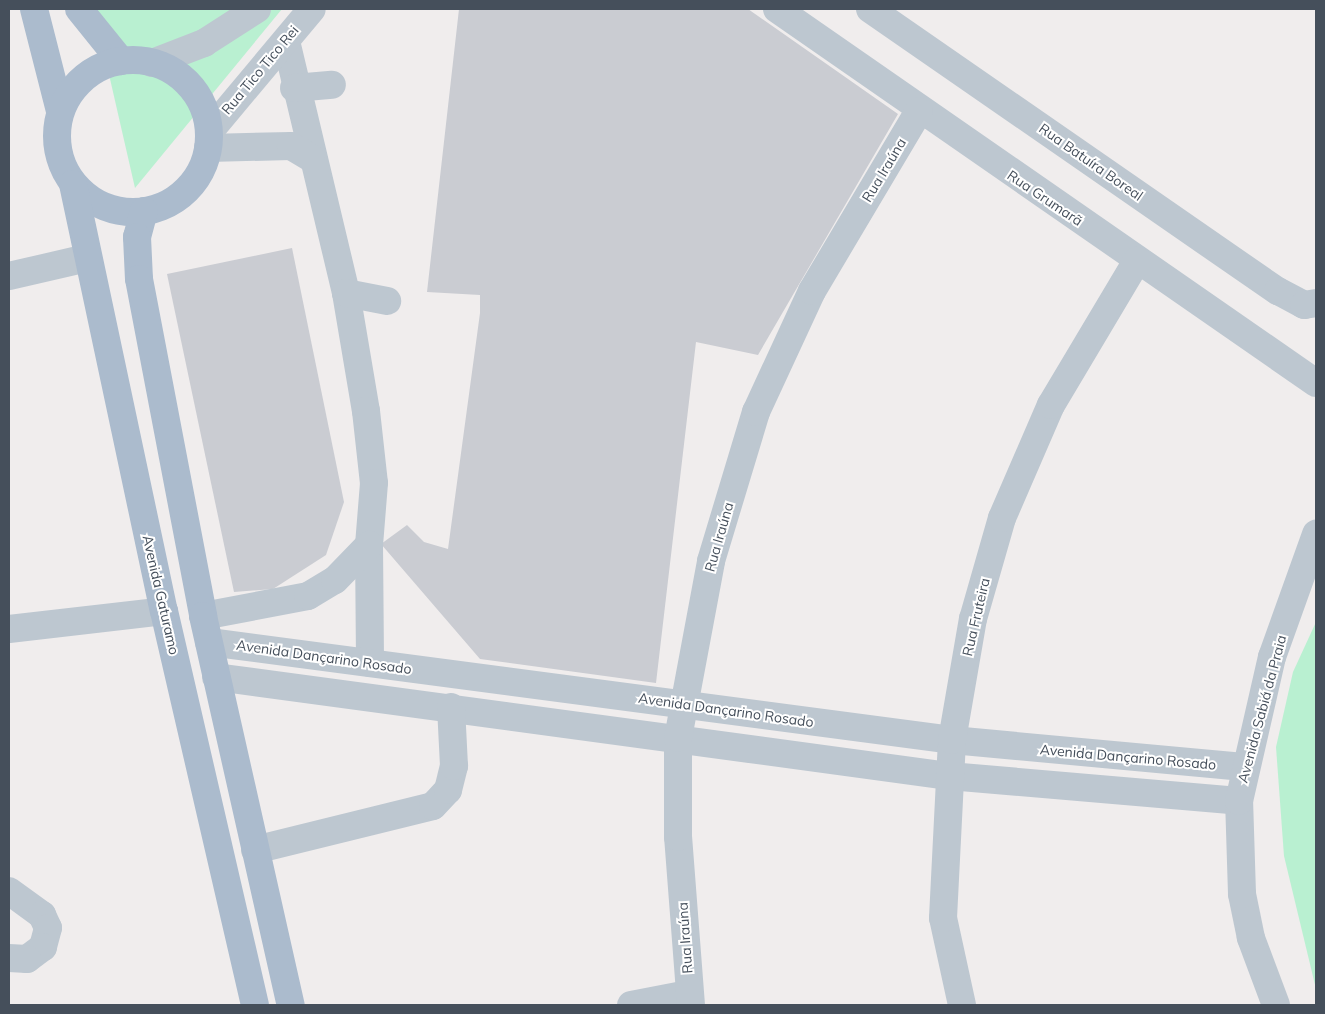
<!DOCTYPE html>
<html>
<head>
<meta charset="utf-8">
<style>
  body { margin:0 }
  #map { position:relative; width:1325px; height:1014px; overflow:hidden; background:#f0eded; font-family:Mulish,sans-serif }
  div>[style] { position:absolute }
  .green>* { inset:0; background:#b9f0d1 }
  .building>* { inset:0; background:#caccd2 }
  .minor>* { height:28px; margin:-14px; padding:0 14px; transform-origin:14px; border-radius:14px; background:#bdc7d0 }
  .major>* { height:28px; margin:-14px; padding:0 14px; transform-origin:14px; border-radius:14px; background:#abbbcd }
  .major>.ring { margin:-14px; padding:0; box-sizing:content-box; background:none; border:28px solid #abbbcd; border-radius:50% }
  span { translate:-50% -50%; white-space:nowrap; text-align:center; line-height:1.15; -webkit-text-stroke:4px #fff; paint-order:stroke }
  .street-label { font-size:14px; color:#454f5b }
  .frame { position:absolute; inset:0; border:10px solid #454f5b; pointer-events:none }
</style>
</head>
<body>
<div id="map">
  <div class="green">
    <div style="clip-path:polygon(94px 9px,282px 9px,135px 188px)"></div>
    <div style="clip-path:polygon(1316px 622px,1316px 989px,1284px 856px,1276px 747px,1293px 672px)"></div>
  </div>
  <div class="building">
    <div style="clip-path:polygon(459px 9px,748px 9px,898px 114px,758px 355px,696px 342px,656px 683px,480px 659px,381px 544px,407px 525px,424px 542px,448px 549px,480px 313px,480px 295px,427px 292px)"></div>
    <div style="clip-path:polygon(292px 248px,344px 502px,326px 555px,273px 589px,234px 592px,167px 274px)"></div>
  </div>
  <div class="minor">
    <div style="left:777px;top:9px;width:656px;rotate:34.76deg"></div>
    <div style="left:870px;top:9px;width:496px;rotate:34.7deg"></div>
    <div style="left:1278px;top:291px;width:30px;rotate:28deg"></div>
    <div style="left:1304px;top:305px;width:12px;rotate:-9deg"></div>
    <div style="left:286px;top:41px;width:259px;rotate:76.6deg"></div>
    <div style="left:346px;top:293px;width:120px;rotate:80.4deg"></div>
    <div style="left:366px;top:411px;width:72px;rotate:83.7deg"></div>
    <div style="left:374px;top:483px;width:62px;rotate:94.6deg"></div>
    <div style="left:369px;top:545px;width:118px;rotate:89.5deg"></div>
    <div style="left:152px;top:63px;width:56px;rotate:-21deg"></div>
    <div style="left:204px;top:43px;width:63px;rotate:-32.7deg"></div>
    <div style="left:294px;top:88px;width:38px;rotate:-5deg"></div>
    <div style="left:209px;top:132px;width:160px;rotate:-50.1deg"></div>
    <div style="left:208px;top:148px;width:83px;rotate:-1.4deg"></div>
    <div style="left:291px;top:146px;width:23px;rotate:31deg"></div>
    <div style="left:9px;top:276px;width:80px;rotate:-13deg"></div>
    <div style="left:346px;top:293px;width:42px;rotate:11deg"></div>
    <div style="left:203px;top:616px;width:107px;rotate:-10.8deg"></div>
    <div style="left:308px;top:596px;width:31px;rotate:-31deg"></div>
    <div style="left:335px;top:580px;width:49px;rotate:-45.8deg"></div>
    <div style="left:9px;top:629px;width:156px;rotate:-6.6deg"></div>
    <div style="left:209px;top:642px;width:749px;rotate:7.51deg"></div>
    <div style="left:952px;top:740px;width:293px;rotate:5.3deg"></div>
    <div style="left:216px;top:677px;width:740px;rotate:7.69deg"></div>
    <div style="left:949px;top:776px;width:291px;rotate:4.9deg"></div>
    <div style="left:255px;top:850px;width:183px;rotate:-13.9deg"></div>
    <div style="left:433px;top:806px;width:22px;rotate:-47deg"></div>
    <div style="left:448px;top:790px;width:25px;rotate:-76deg"></div>
    <div style="left:454px;top:766px;width:59px;rotate:-92.9deg"></div>
    <div style="left:9px;top:891px;width:41px;rotate:36deg"></div>
    <div style="left:42px;top:915px;width:14px;rotate:65deg"></div>
    <div style="left:48px;top:928px;width:20px;rotate:105deg"></div>
    <div style="left:43px;top:947px;width:20px;rotate:143deg"></div>
    <div style="left:27px;top:959px;width:18px;rotate:-177deg"></div>
    <div style="left:631px;top:1005px;width:58px;rotate:-10.9deg"></div>
    <div style="left:691px;top:1005px;width:169px;rotate:-94.4deg"></div>
    <div style="left:678px;top:837px;width:99px;rotate:-90deg"></div>
    <div style="left:678px;top:738px;width:180px;rotate:-79.4deg"></div>
    <div style="left:711px;top:561px;width:156px;rotate:-73.2deg"></div>
    <div style="left:756px;top:412px;width:133px;rotate:-65.2deg"></div>
    <div style="left:812px;top:291px;width:209px;rotate:-59.3deg"></div>
    <div style="left:962px;top:1005px;width:89px;rotate:-102.3deg"></div>
    <div style="left:943px;top:918px;width:178px;rotate:-87.1deg"></div>
    <div style="left:952px;top:740px;width:123px;rotate:-80.2deg"></div>
    <div style="left:973px;top:619px;width:105px;rotate:-74deg"></div>
    <div style="left:1002px;top:518px;width:123px;rotate:-66.6deg"></div>
    <div style="left:1051px;top:405px;width:168px;rotate:-59.2deg"></div>
    <div style="left:1276px;top:1005px;width:72px;rotate:-110.5deg"></div>
    <div style="left:1251px;top:938px;width:45px;rotate:-101.6deg"></div>
    <div style="left:1242px;top:894px;width:93px;rotate:-91.8deg"></div>
    <div style="left:1239px;top:801px;width:148px;rotate:-77.1deg"></div>
    <div style="left:1272px;top:657px;width:131px;rotate:-70.3deg"></div>
  </div>
  <div class="major">
    <div style="left:34px;top:9px;width:105px;rotate:75.7deg"></div>
    <div style="left:79px;top:9px;width:67px;rotate:51.1deg"></div>
    <div class="ring" style="left:57px;top:60px;width:124px;height:124px"></div>
    <div style="left:73px;top:184px;width:437px;rotate:78deg"></div>
    <div style="left:164px;top:611px;width:404px;rotate:77deg"></div>
    <div style="left:144px;top:211px;width:27px;rotate:105deg"></div>
    <div style="left:137px;top:237px;width:42px;rotate:87.3deg"></div>
    <div style="left:139px;top:279px;width:343px;rotate:79.2deg"></div>
    <div style="left:203px;top:616px;width:399px;rotate:77.3deg"></div>
  </div>
  <div class="street-label">
    <span style="left:260px;top:70px;rotate:-50deg">Rua Tico Tico Rei</span>
    <span style="left:1091px;top:162px;rotate:35deg">Rua Batuíra Boreal</span>
    <span style="left:884px;top:170px;rotate:-59deg">Rua Iraúna</span>
    <span style="left:1045px;top:198px;rotate:34deg">Rua Grumarã</span>
    <span style="left:719px;top:537px;rotate:-74deg">Rua Iraúna</span>
    <span style="left:161px;top:595px;rotate:77deg">Avenida Gaturamo</span>
    <span style="left:976px;top:617px;rotate:-77deg">Rua Fruteira</span>
    <span style="left:324px;top:657px;rotate:8deg">Avenida Dançarino Rosado</span>
    <span style="left:1262px;top:709px;rotate:-75deg">Avenida Sabiá da Praia</span>
    <span style="left:726px;top:710px;rotate:8deg">Avenida Dançarino Rosado</span>
    <span style="left:1128px;top:757px;rotate:5deg">Avenida Dançarino Rosado</span>
    <span style="left:685px;top:938px;rotate:-94deg">Rua Iraúna</span>
  </div>
  <div class="frame"></div>
</div>
</body>
</html>
